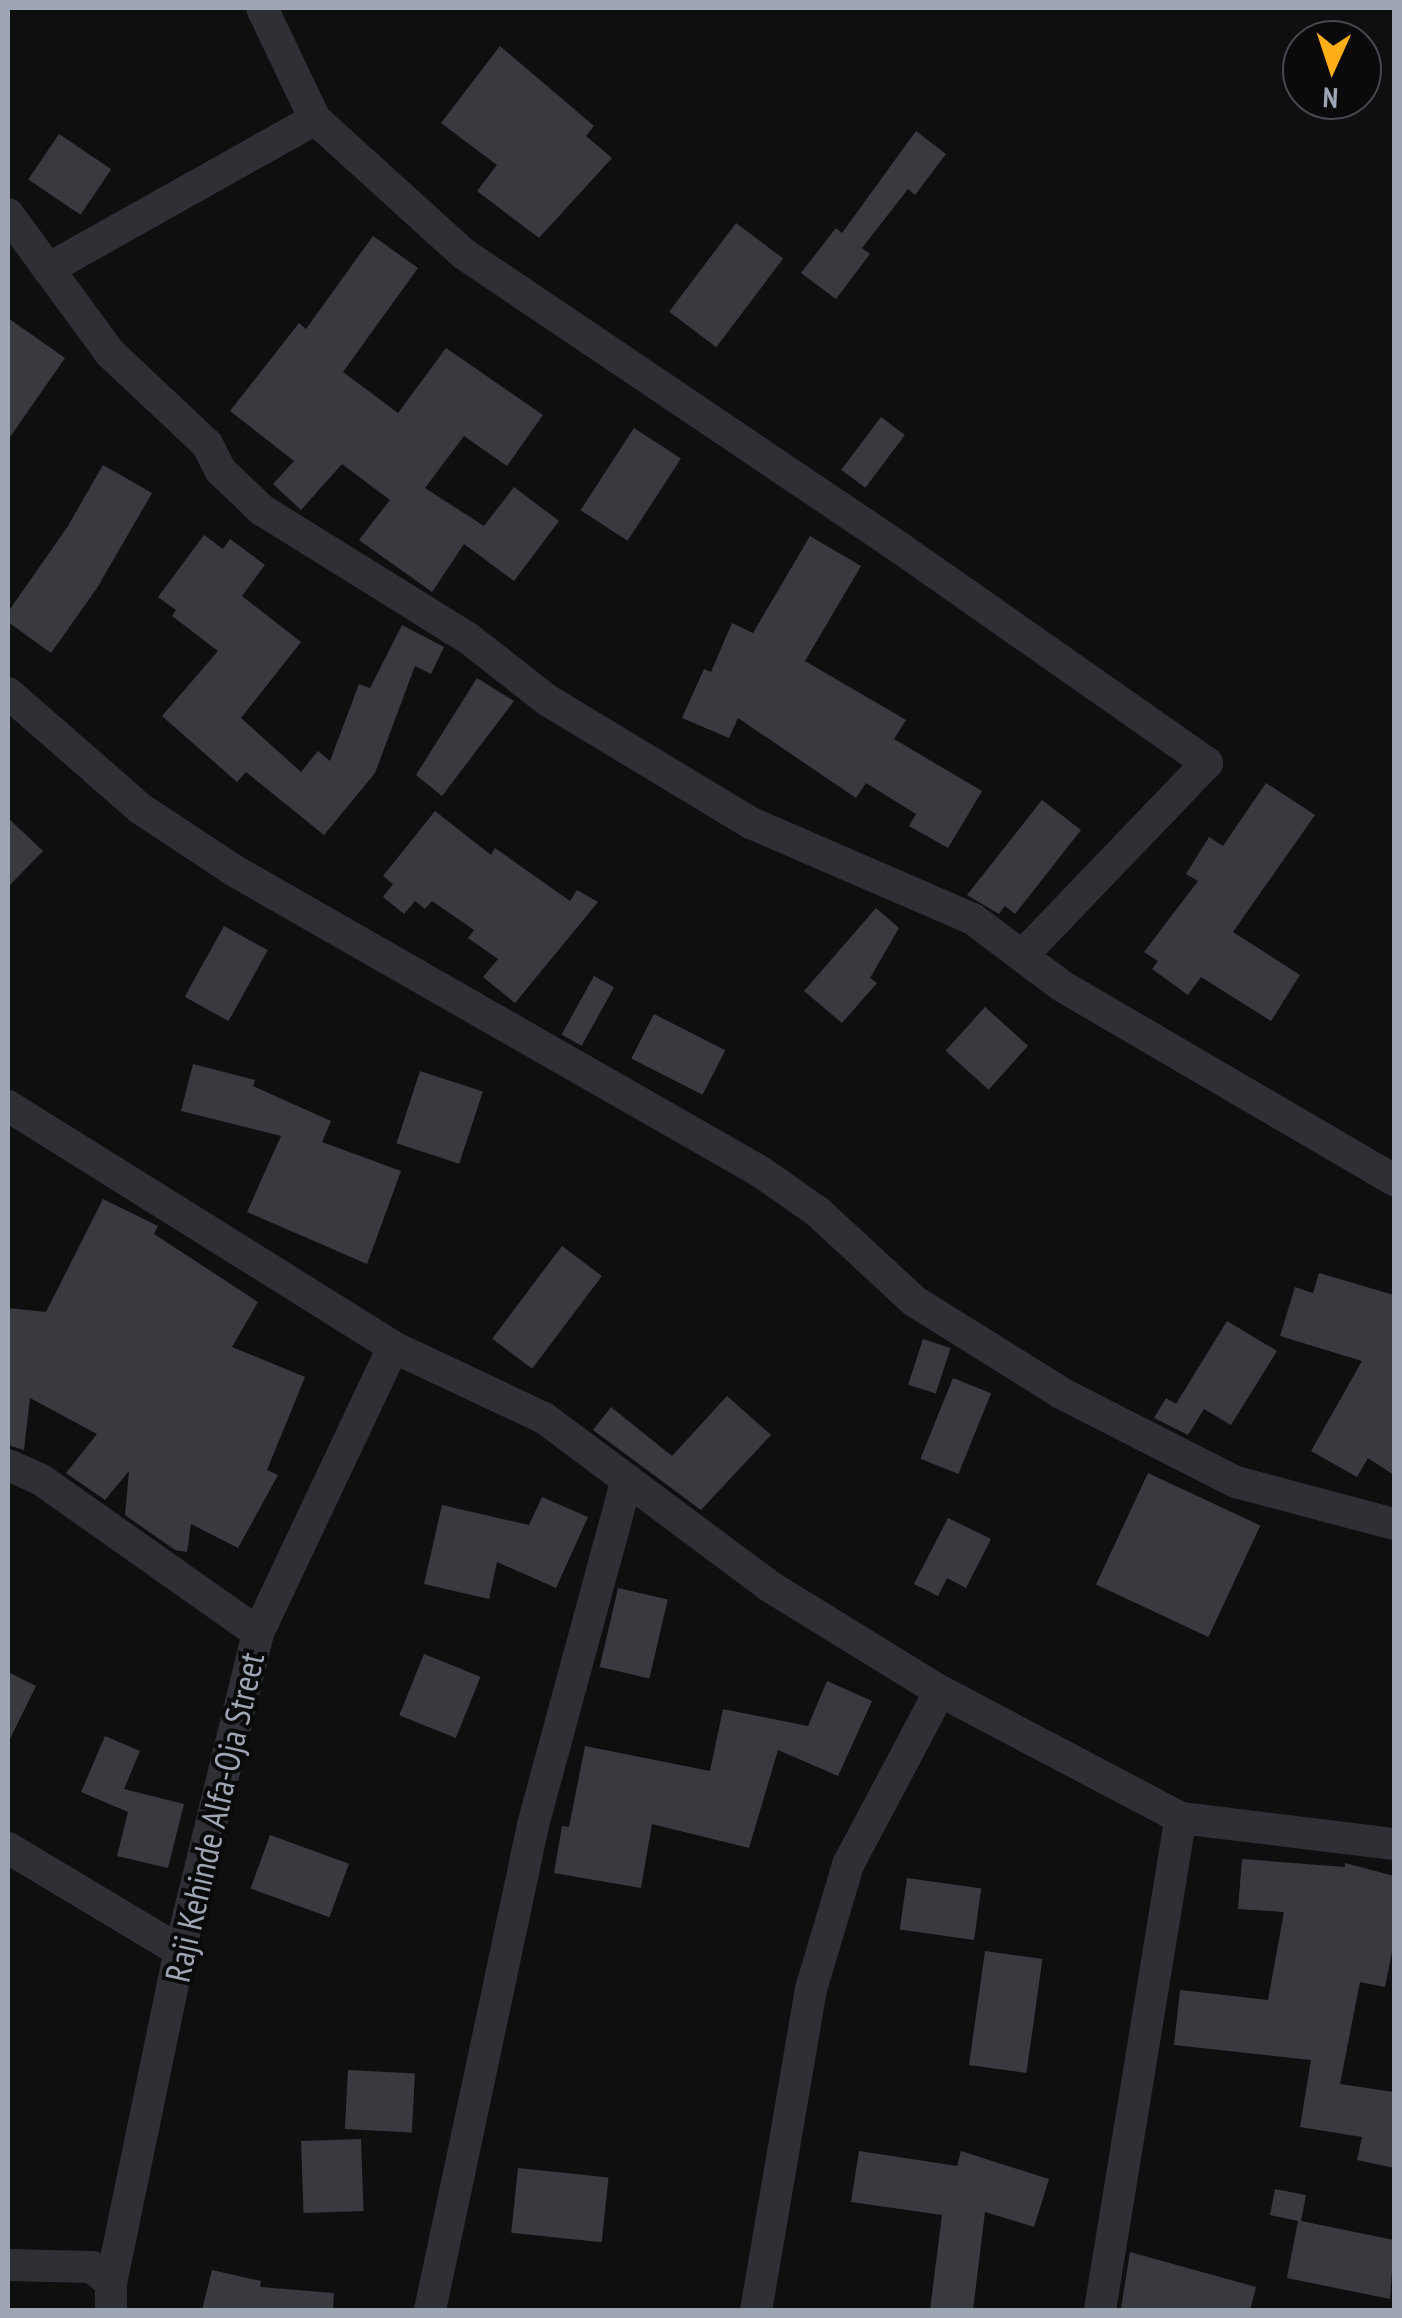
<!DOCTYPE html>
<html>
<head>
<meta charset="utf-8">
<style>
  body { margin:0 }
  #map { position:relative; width:1402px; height:2318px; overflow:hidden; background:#0f0f10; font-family:"PT Sans Narrow",sans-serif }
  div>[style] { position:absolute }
  .building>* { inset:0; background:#393a40; transform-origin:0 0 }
  .minor>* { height:32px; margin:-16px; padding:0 16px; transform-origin:16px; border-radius:16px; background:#2f3035 }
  span { translate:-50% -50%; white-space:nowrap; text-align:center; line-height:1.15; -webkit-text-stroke:8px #0a0a0b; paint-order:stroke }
  .street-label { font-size:35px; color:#9ea5b3 }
  .frame { position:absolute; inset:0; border:10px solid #9ea5b3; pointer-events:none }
  .north { position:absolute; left:1282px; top:20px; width:100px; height:100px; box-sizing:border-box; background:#0a0a0b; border:2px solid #45484e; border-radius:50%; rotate:183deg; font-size:28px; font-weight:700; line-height:40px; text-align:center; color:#9ea5b3 }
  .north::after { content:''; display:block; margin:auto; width:35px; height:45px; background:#ffae18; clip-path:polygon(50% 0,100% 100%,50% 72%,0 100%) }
</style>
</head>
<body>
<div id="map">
  <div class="building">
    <div style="clip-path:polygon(500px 46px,594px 126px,586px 136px,612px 158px,539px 238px,477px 191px,497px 165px,441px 123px)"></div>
    <div style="clip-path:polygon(916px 131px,946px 154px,915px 195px,908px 189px,862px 248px,870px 254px,836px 299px,801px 273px,836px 228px,842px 233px)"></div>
    <div style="left:59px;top:134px;width:63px;height:55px;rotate:34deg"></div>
    <div style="left:736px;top:223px;width:59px;height:111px;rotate:37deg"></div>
    <div style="clip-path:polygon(373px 236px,418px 268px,343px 372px,398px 413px,446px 348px,543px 415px,507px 466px,464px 436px,425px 488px,484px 526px,514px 487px,559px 521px,514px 581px,464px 544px,432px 592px,359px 540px,390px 500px,342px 464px,301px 510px,273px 484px,294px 461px,230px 411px,299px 323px,306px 329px)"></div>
    <div style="clip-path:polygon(8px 318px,65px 358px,8px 440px)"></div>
    <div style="left:881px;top:417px;width:30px;height:66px;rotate:37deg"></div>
    <div style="left:634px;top:428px;width:56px;height:98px;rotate:33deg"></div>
    <div style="clip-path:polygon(103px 465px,152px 493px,97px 588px,51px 653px,8px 622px,8px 612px,68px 526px)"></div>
    <div style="clip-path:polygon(204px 535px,223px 549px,230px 539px,265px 565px,242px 596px,301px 642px,241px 718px,301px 772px,318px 751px,330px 761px,359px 684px,370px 688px,402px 625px,444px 647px,431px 674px,415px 666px,375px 773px,324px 835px,246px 772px,237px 782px,162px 716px,218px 651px,172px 616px,176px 610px,158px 597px)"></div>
    <div style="clip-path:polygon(810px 536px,861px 566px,805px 661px,906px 720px,894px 739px,982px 791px,948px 848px,909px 826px,916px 814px,866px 783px,856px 798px,738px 718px,729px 738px,682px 718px,704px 669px,711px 672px,732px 623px,753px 633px)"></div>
    <div style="clip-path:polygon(477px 678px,514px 701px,442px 796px,416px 775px)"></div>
    <div style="clip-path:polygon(1266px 783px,1315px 815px,1233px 932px,1300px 975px,1271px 1021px,1201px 977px,1188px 995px,1152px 969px,1158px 961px,1144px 952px,1198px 881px,1186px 874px,1209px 837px,1223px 846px)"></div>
    <div style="clip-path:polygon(1042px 800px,1081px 830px,1015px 914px,1005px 906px,999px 914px,967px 895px)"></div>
    <div style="clip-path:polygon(435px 811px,491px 855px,495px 848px,570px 901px,577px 890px,598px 902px,515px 1003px,483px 977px,498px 959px,468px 938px,474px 930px,432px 901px,425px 909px,415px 901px,404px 914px,383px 897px,393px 884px,383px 876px)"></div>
    <div style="clip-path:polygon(8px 818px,43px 851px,8px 887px)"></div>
    <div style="clip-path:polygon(876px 908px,899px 928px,870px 978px,877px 983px,842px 1023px,804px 991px)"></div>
    <div style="left:224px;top:926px;width:50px;height:81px;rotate:29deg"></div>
    <div style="left:594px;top:976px;width:23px;height:67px;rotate:29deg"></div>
    <div style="left:985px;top:1007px;width:58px;height:59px;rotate:42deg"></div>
    <div style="left:654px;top:1014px;width:80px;height:50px;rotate:27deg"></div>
    <div style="clip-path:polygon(193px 1064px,255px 1080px,253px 1086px,331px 1121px,322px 1142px,401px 1171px,367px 1264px,247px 1212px,281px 1136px,181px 1111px)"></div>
    <div style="left:420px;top:1071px;width:66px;height:76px;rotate:18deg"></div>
    <div style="clip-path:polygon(103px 1199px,158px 1226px,154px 1234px,258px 1302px,232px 1347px,305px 1377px,267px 1470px,278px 1475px,238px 1548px,191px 1524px,187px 1552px,175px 1550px,125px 1515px,129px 1471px,105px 1500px,66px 1473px,97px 1434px,30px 1398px,24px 1450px,8px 1445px,8px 1308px,46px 1312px)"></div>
    <div style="left:562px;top:1246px;width:50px;height:116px;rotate:37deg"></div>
    <div style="clip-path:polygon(1319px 1273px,1394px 1295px,1394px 1475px,1368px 1458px,1357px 1477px,1311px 1451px,1362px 1361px,1280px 1336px,1295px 1287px,1313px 1293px)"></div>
    <div style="clip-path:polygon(1227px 1321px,1277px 1351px,1231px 1425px,1204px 1409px,1188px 1435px,1154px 1418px,1166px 1398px,1176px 1404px)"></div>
    <div style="left:923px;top:1339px;width:29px;height:48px;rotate:18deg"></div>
    <div style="left:953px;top:1378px;width:41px;height:87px;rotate:22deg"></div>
    <div style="clip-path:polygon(727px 1396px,771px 1435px,701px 1510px,593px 1430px,611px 1407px,672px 1456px)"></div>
    <div style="left:1148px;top:1473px;width:124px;height:123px;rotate:25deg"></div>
    <div style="clip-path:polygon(542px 1497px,588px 1517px,556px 1588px,497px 1562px,489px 1599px,424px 1584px,442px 1505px,529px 1525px)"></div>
    <div style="clip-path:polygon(948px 1518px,991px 1539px,966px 1588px,947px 1578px,938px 1596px,914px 1584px)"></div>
    <div style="left:618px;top:1588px;width:51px;height:81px;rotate:13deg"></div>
    <div style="left:424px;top:1654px;width:61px;height:66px;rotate:22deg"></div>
    <div style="clip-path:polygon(8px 1672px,36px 1686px,8px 1743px)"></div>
    <div style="clip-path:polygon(827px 1681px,872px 1701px,838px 1776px,778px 1750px,749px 1848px,652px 1824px,641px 1888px,554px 1873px,562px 1826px,569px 1827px,585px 1746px,710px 1771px,723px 1709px,808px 1726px)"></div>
    <div style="clip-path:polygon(105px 1736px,140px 1751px,124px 1789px,184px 1804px,168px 1868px,117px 1856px,128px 1812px,81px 1792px)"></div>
    <div style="left:270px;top:1835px;width:84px;height:57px;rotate:20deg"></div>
    <div style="clip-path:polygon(1242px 1859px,1345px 1867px,1345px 1863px,1394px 1876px,1394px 1942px,1385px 1987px,1360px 1982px,1340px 2084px,1394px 2092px,1394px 2168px,1357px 2160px,1362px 2137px,1300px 2127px,1311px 2060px,1174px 2045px,1180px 1990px,1268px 2000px,1284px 1912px,1238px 1909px)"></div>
    <div style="left:907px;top:1878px;width:75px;height:52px;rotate:8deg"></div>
    <div style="left:985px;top:1951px;width:58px;height:115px;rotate:8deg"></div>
    <div style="left:348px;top:2070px;width:67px;height:59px;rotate:3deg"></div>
    <div style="left:361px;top:2139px;width:72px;height:60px;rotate:88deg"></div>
    <div style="clip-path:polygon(859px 2151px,957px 2166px,961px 2151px,1049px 2179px,1034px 2227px,985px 2212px,973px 2310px,930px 2310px,942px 2215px,851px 2202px)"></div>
    <div style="left:518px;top:2168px;width:91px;height:65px;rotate:6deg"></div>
    <div style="clip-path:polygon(1275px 2189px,1306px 2195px,1301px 2221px,1394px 2240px,1390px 2299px,1287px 2278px,1298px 2221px,1270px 2215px)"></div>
    <div style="clip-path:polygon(1130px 2252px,1256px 2287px,1250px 2310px,1121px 2308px)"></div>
    <div style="clip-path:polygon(212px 2270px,261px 2281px,260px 2287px,334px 2293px,333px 2310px,202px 2310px)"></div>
  </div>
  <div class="minor">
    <div style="left:262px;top:8px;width:123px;rotate:64.5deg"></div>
    <div style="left:315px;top:119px;width:201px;rotate:42.2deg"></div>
    <div style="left:464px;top:254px;width:526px;rotate:33.99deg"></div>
    <div style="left:900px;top:548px;width:375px;rotate:35deg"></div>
    <div style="left:1207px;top:763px;width:267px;rotate:133.8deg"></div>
    <div style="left:8px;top:214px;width:172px;rotate:53.7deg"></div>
    <div style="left:110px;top:353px;width:133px;rotate:43.2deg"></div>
    <div style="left:207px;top:444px;width:30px;rotate:63deg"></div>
    <div style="left:221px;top:471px;width:57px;rotate:43.6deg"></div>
    <div style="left:262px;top:510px;width:243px;rotate:31.9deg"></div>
    <div style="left:468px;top:638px;width:100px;rotate:38.1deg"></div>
    <div style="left:547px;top:700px;width:238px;rotate:31.1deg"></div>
    <div style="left:751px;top:823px;width:242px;rotate:23.4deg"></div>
    <div style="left:973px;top:919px;width:111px;rotate:37deg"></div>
    <div style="left:1062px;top:986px;width:385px;rotate:30.3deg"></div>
    <div style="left:48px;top:269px;width:306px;rotate:-29.3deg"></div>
    <div style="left:8px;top:693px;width:176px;rotate:41.1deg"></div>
    <div style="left:141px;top:809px;width:110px;rotate:33.5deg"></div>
    <div style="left:233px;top:870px;width:608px;rotate:29.77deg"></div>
    <div style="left:761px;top:1172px;width:70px;rotate:35.1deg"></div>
    <div style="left:818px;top:1212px;width:131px;rotate:42.8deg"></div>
    <div style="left:914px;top:1301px;width:173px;rotate:32deg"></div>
    <div style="left:1061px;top:1393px;width:196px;rotate:27deg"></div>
    <div style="left:1236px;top:1482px;width:163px;rotate:14.9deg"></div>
    <div style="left:8px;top:1106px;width:454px;rotate:32deg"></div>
    <div style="left:393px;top:1347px;width:167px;rotate:25.2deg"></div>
    <div style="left:544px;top:1418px;width:281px;rotate:36.7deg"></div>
    <div style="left:769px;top:1586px;width:201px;rotate:31.6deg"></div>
    <div style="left:940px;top:1691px;width:197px;rotate:117.9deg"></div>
    <div style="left:848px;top:1865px;width:129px;rotate:106.6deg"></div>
    <div style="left:811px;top:1989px;width:326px;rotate:99.7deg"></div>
    <div style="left:8px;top:1465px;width:35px;rotate:24deg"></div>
    <div style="left:40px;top:1479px;width:267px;rotate:35.2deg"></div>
    <div style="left:940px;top:1691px;width:272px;rotate:27.8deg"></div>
    <div style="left:1181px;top:1818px;width:215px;rotate:7deg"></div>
    <div style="left:8px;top:1848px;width:200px;rotate:30.9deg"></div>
    <div style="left:8px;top:2265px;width:84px;rotate:1.4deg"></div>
    <div style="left:92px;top:2267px;width:25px;rotate:40deg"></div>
    <div style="left:111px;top:2310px;width:27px;rotate:-90deg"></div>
    <div style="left:111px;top:2283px;width:339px;rotate:-78.3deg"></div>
    <div style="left:180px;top:1951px;width:327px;rotate:-76.2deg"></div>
    <div style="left:258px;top:1633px;width:316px;rotate:-64.7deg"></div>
    <div style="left:430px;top:2310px;width:496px;rotate:-78deg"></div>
    <div style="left:533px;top:1825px;width:358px;rotate:-74.8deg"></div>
    <div style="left:1100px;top:2310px;width:499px;rotate:-80.7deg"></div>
  </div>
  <div class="street-label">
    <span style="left:214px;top:1817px;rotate:-77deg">Raji Kehinde Alfa-Oja Street</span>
  </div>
  <div class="frame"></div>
  <div class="north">N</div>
</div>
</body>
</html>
